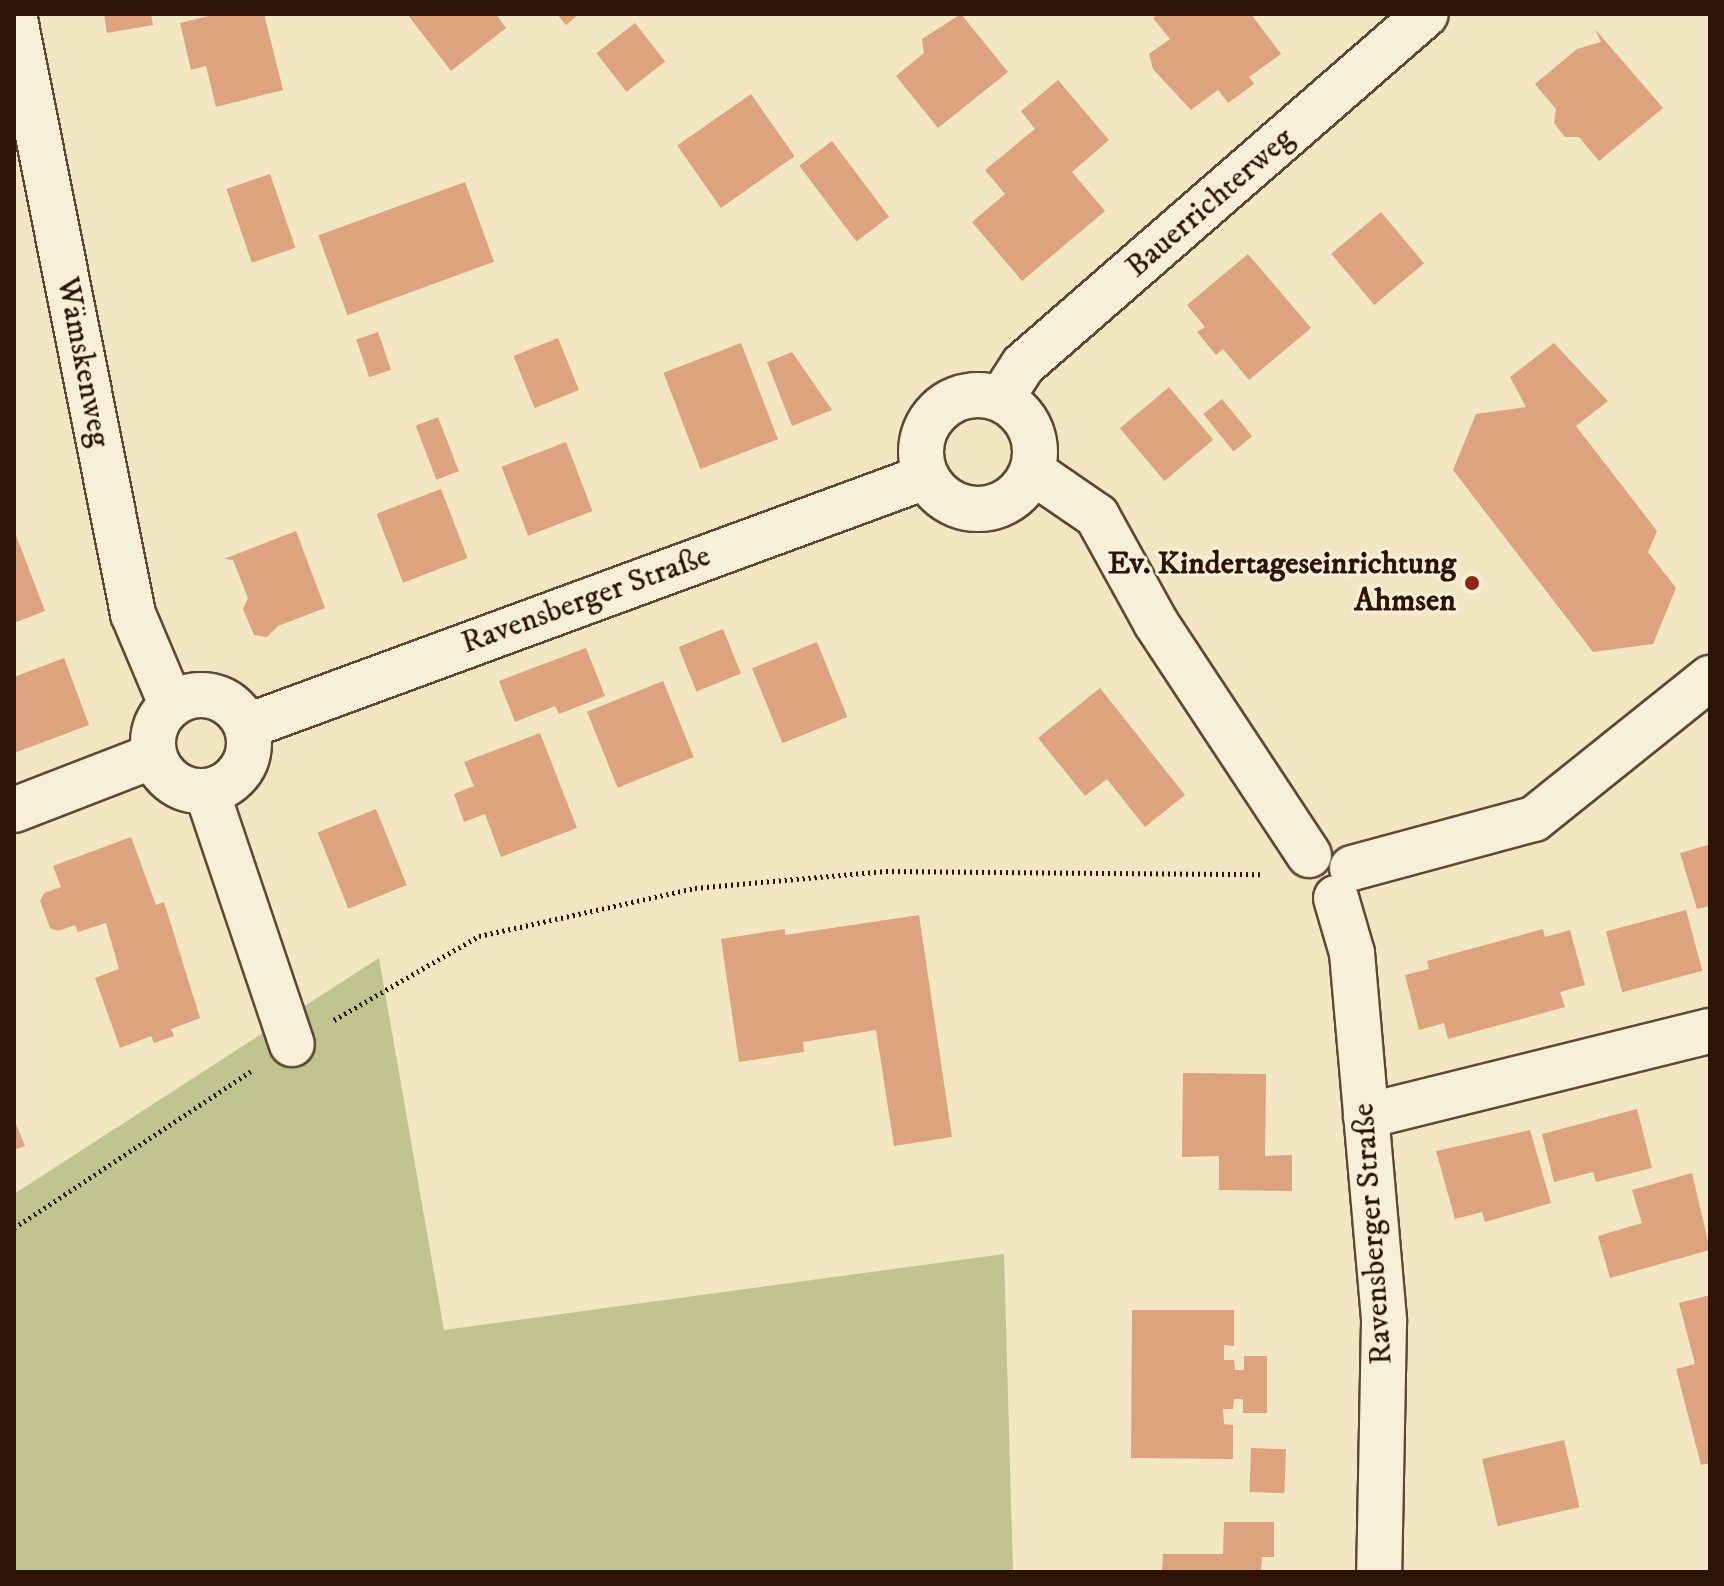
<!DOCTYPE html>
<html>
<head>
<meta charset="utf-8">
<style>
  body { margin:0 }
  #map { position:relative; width:1724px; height:1586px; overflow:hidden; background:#f2e7c2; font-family:"IM FELL DW Pica",serif }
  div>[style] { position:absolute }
  .green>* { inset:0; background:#bfc490 }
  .building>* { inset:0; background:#dda37f; transform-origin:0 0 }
  .path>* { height:5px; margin-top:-2.5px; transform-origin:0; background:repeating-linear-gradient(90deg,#2c1305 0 2px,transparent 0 6px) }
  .roads { filter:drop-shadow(2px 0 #5e4834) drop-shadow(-2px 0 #5e4834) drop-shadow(0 2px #5e4834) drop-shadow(0 -2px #5e4834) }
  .minor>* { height:44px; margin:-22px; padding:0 22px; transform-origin:22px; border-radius:22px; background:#f7efd7 }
  .minor>.ring { margin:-22px; padding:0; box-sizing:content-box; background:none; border:44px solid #f7efd7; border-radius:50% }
  .dots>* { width:22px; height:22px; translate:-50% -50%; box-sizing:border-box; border:4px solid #f7efd7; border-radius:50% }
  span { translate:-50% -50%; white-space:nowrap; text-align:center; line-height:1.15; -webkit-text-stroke:6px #f7efd7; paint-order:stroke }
  .street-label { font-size:32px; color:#2c1305 }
  .poi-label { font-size:32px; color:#2c1305; font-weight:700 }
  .right { translate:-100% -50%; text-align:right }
  .frame { position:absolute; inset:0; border:16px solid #2c1305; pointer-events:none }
</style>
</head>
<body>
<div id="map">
  <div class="green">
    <div style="clip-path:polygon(379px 958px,444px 1330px,1004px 1254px,1013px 1572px,14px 1572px,14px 1194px)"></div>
  </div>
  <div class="building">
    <div style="clip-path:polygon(104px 14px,151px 14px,153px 25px,107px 33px)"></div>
    <div style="clip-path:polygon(217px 14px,264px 14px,283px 90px,216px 107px,206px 66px,191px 70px,180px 23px)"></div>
    <div style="clip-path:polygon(407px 14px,496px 14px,506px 28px,451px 71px)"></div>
    <div style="clip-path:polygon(557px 14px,579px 14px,566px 25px)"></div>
    <div style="clip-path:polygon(961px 14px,1008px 72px,938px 128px,896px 76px,924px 53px,922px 39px)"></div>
    <div style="clip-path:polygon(1158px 14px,1251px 14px,1281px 54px,1249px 77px,1254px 84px,1228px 103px,1218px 90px,1191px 110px,1153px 69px,1149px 54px,1170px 39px,1153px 18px)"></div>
    <div style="left:635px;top:23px;width:49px;height:49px;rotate:52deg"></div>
    <div style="clip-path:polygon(1595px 29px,1663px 108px,1599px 161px,1579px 137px,1565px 137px,1554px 123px,1556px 109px,1535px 84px,1577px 49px,1601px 42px)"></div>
    <div style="clip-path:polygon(1058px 80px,1109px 140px,1072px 172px,1105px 211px,1022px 281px,972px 222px,1005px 194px,985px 170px,1035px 129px,1021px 111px)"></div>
    <div style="left:751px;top:94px;width:76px;height:90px;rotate:55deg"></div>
    <div style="left:832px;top:141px;width:95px;height:41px;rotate:53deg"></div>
    <div style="left:270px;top:174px;width:78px;height:46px;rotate:71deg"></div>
    <div style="left:465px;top:182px;width:85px;height:156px;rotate:70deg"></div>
    <div style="left:1381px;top:212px;width:67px;height:65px;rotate:50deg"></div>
    <div style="clip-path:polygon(1248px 254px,1311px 328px,1249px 380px,1223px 349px,1216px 355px,1197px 332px,1205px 327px,1187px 305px)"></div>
    <div style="left:378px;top:332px;width:40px;height:23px;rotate:71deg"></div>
    <div style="left:558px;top:338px;width:56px;height:48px;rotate:68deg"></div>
    <div style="left:741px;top:343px;width:103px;height:83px;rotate:69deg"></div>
    <div style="clip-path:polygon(1554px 343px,1608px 401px,1576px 426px,1657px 531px,1648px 552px,1676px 588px,1653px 644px,1593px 652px,1453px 470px,1476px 414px,1526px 407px,1510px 377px)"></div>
    <div style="clip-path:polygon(792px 352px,832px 410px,792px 426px,767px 362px)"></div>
    <div style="left:1169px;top:387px;width:69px;height:64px;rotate:50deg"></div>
    <div style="left:1222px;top:399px;width:48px;height:24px;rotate:51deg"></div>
    <div style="left:438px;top:417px;width:58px;height:24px;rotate:69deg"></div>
    <div style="left:566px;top:442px;width:74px;height:69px;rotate:69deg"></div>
    <div style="left:441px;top:489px;width:74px;height:69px;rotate:69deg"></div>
    <div style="clip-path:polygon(14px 530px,45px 611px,14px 623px)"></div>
    <div style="clip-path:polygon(296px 531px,325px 608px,278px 626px,267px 637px,254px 635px,243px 609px,248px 598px,233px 560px,224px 559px)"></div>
    <div style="left:723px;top:629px;width:48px;height:48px;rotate:68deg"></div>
    <div style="left:817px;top:642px;width:81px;height:70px;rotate:68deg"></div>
    <div style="clip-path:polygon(586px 648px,605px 696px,559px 714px,555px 706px,515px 722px,499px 681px)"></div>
    <div style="clip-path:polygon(64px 658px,89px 725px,14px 753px,14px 677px)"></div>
    <div style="left:663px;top:681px;width:82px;height:82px;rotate:68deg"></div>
    <div style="clip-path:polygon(1100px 688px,1185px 795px,1145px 827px,1107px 779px,1085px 796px,1038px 738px)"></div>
    <div style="clip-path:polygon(540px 733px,577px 828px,501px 857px,485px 814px,464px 822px,454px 794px,474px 786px,464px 762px)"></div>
    <div style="left:376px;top:809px;width:82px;height:63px;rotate:68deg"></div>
    <div style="clip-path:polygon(131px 837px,156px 905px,164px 902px,200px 1018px,171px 1029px,174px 1036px,154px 1043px,151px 1036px,120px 1048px,95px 978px,119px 969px,106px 923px,78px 932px,75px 925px,58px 931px,50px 928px,40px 901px,44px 893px,61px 887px,53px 866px)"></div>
    <div style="clip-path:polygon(1708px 845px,1710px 906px,1697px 909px,1680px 853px)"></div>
    <div style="left:1686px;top:910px;width:63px;height:83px;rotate:75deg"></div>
    <div style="clip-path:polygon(919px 915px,952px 1137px,894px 1146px,876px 1030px,803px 1042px,804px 1052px,739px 1062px,721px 939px,785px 929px,785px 935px)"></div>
    <div style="clip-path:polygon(1543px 929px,1545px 937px,1570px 930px,1585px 985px,1560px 992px,1565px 1007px,1448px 1039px,1444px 1023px,1419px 1030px,1405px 975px,1429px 969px,1427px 961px)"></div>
    <div style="clip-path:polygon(1183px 1073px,1266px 1074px,1265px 1156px,1292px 1155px,1292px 1191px,1219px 1190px,1219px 1156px,1182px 1157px)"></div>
    <div style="clip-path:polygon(1637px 1109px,1652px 1168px,1596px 1182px,1593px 1172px,1554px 1182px,1542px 1134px)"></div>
    <div style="clip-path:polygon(14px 1119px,25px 1146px,14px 1150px)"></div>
    <div style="clip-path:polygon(1530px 1130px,1551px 1203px,1485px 1222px,1482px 1212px,1455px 1219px,1436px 1151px)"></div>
    <div style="clip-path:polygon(1692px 1173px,1710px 1250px,1610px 1278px,1598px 1236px,1642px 1223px,1632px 1190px)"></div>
    <div style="clip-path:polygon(1710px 1295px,1710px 1463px,1701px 1465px,1676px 1369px,1695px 1364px,1679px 1303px)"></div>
    <div style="clip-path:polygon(1132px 1310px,1234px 1310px,1234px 1346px,1224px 1345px,1224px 1360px,1234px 1360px,1235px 1370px,1244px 1370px,1244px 1356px,1267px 1356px,1267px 1413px,1243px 1413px,1243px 1399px,1234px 1399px,1233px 1409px,1223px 1409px,1224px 1424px,1233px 1425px,1233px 1459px,1131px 1458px)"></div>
    <div style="left:1564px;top:1440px;width:69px;height:84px;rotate:77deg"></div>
    <div style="left:1251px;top:1448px;width:35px;height:44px;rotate:2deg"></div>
    <div style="clip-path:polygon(1224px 1522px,1274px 1522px,1274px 1557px,1262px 1557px,1261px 1572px,1162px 1572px,1163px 1554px,1223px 1554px)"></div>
  </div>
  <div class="path">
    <div style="left:334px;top:1020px;width:168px;rotate:-30.1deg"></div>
    <div style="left:479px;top:936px;width:221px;rotate:-12.5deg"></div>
    <div style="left:695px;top:888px;width:192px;rotate:-5.1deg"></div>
    <div style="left:886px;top:871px;width:377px;rotate:0.5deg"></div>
    <div style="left:14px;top:1228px;width:284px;rotate:-33.5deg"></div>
  </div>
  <div class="roads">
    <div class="minor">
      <div style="left:14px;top:14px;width:612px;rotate:78.78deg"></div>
      <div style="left:133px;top:614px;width:98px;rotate:67.1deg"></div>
      <div class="ring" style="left:921px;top:395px;width:70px;height:70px"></div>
      <div style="left:1001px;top:399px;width:40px;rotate:-57.1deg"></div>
      <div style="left:1023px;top:365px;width:534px;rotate:-41.05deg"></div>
      <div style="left:1033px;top:472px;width:78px;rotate:34.5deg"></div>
      <div style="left:1097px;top:516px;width:122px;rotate:61.1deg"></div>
      <div style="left:1156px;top:623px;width:278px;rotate:56.6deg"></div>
      <div class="ring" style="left:153px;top:695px;width:52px;height:52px"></div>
      <div style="left:248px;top:726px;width:721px;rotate:-20.19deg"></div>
      <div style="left:207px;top:792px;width:266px;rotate:71.4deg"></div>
      <div style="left:14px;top:810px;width:149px;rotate:-21.2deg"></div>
      <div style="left:1352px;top:868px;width:188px;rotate:-15.1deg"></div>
      <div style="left:1534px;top:819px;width:226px;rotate:-38.7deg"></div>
      <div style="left:1336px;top:898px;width:57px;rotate:73.8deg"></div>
      <div style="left:1352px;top:953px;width:370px;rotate:85deg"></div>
      <div style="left:1384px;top:1322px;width:250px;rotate:91.1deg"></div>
      <div style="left:1366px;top:1116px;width:354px;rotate:-13.9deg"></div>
    </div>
  </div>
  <div class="dots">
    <div style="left:1472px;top:583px;background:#8f2418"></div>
  </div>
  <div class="street-label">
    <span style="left:1210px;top:203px;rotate:-41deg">Bauerrichterweg</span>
    <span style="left:83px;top:362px;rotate:79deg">Wämskenweg</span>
    <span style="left:586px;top:600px;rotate:-20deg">Ravensberger Straße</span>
    <span style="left:1373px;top:1234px;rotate:-94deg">Ravensberger Straße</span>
  </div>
  <div class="poi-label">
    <span class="right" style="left:1456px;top:583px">Ev. Kindertageseinrichtung<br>Ahmsen</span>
  </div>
  <div class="frame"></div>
</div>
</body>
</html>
